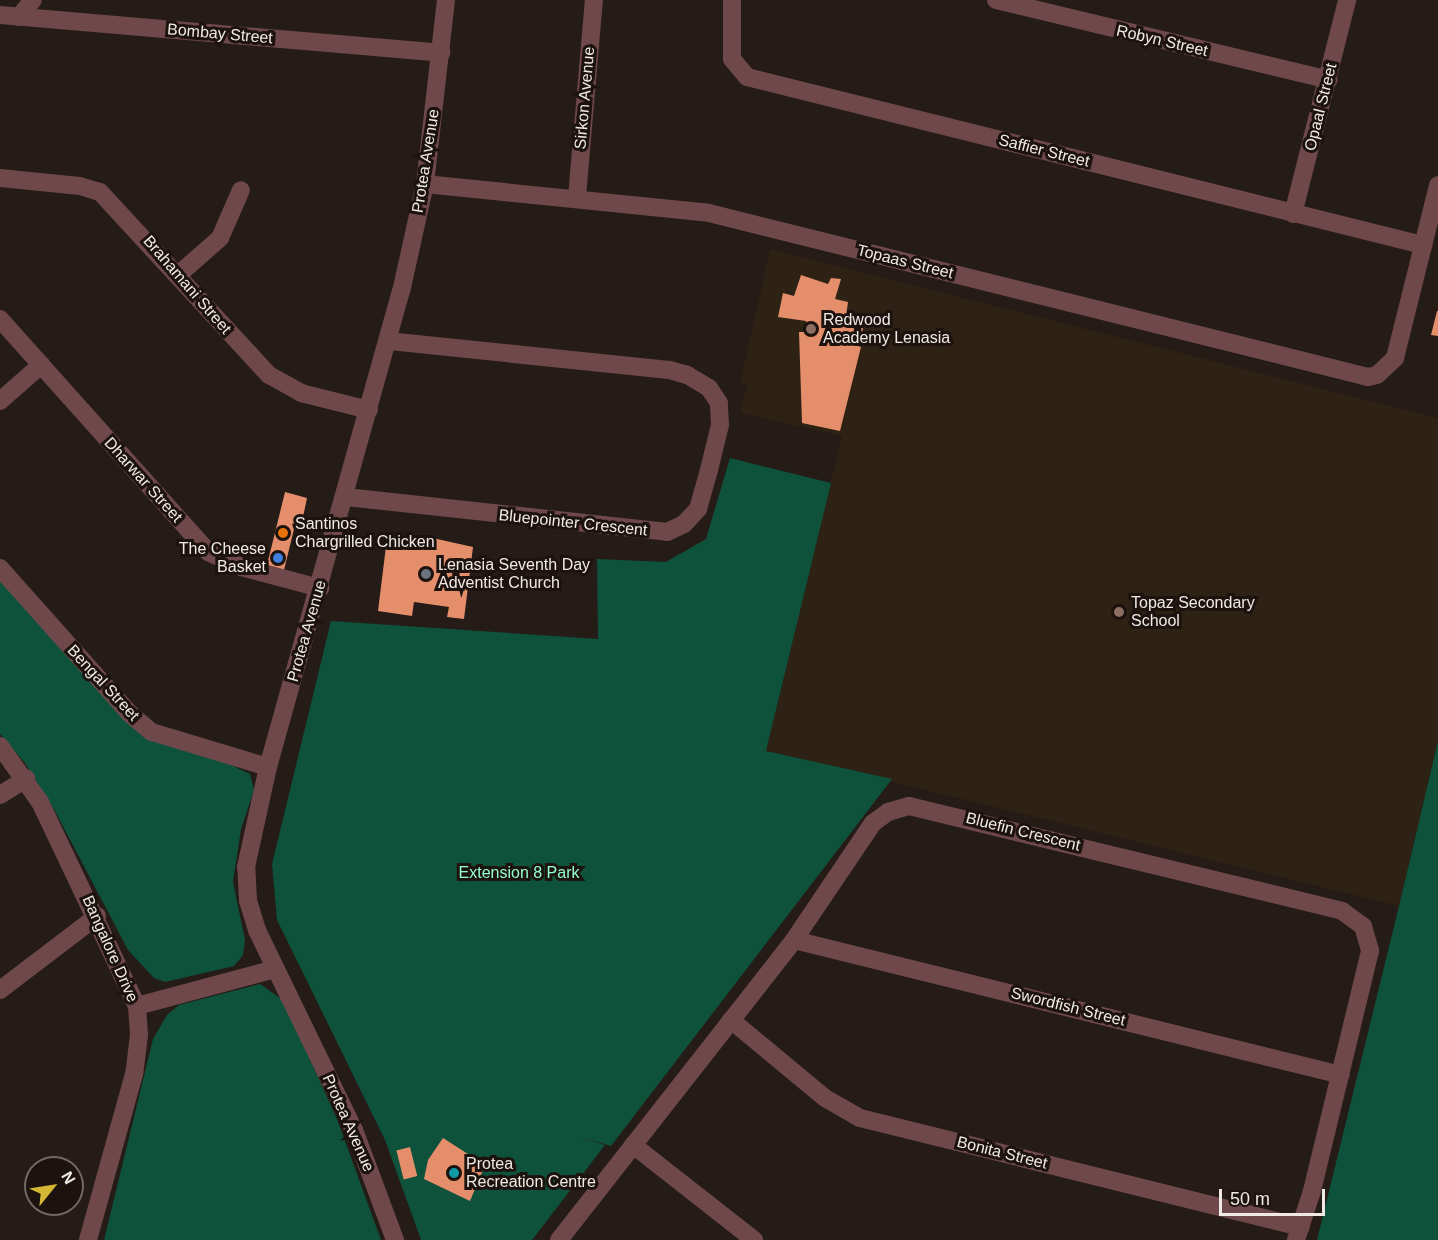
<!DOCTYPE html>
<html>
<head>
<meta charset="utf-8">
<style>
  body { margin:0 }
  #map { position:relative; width:1438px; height:1240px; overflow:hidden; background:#251b17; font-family:Arial,sans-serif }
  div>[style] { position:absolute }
  .education>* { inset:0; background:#2d2214 }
  .green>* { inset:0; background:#0e523b }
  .building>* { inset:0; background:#e58e6b; transform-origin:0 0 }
  .minor>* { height:18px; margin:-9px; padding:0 9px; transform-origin:9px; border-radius:9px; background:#6e484b }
  .dots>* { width:16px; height:16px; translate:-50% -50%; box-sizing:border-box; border:3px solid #1c120e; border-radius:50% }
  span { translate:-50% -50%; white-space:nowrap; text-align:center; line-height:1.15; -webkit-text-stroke:6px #1c120e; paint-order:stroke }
  .street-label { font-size:16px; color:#f0e9e6 }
  .poi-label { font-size:16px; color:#f0e9e6 }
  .left { translate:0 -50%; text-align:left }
  .right { translate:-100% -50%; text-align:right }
  .park-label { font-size:16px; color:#93fdd0 }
  .north { position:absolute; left:24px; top:1156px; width:60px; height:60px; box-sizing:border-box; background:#1c120e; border:2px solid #716864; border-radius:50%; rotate:60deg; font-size:16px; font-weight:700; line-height:24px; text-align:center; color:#f0e9e6 }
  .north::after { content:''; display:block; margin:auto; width:21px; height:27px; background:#d4b635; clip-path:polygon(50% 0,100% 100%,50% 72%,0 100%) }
  .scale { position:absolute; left:1219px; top:1189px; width:106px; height:27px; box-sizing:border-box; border:3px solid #f0e9e6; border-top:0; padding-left:8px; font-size:18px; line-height:21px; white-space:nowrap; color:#f0e9e6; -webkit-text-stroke:4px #1c120e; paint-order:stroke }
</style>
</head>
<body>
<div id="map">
  <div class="education">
    <div style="clip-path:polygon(770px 249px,1438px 418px,1438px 741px,1399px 906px,766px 751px,842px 436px,740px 413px,747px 385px,740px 383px)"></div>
  </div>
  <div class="green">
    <div style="clip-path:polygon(730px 458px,831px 483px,766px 751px,892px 779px,611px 1146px,577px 1136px,605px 1145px,532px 1240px,421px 1240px,385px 1140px,277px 920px,272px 864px,331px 621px,598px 639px,597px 559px,666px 562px,706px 539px)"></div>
    <div style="clip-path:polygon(0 577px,154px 741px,221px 760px,250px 774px,254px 790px,241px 829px,233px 882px,245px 940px,243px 955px,234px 966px,165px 982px,154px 978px,128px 950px,56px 813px,25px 763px,0 734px)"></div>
    <div style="clip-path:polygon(1438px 741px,1438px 1240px,1317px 1240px,1399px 906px)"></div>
    <div style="clip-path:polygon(260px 984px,283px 1000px,337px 1119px,381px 1240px,104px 1240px,153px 1039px,167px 1015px,179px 1005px)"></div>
  </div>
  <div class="building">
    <div style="clip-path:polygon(801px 275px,828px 284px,831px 278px,841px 279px,835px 299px,848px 302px,845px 325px,863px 327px,862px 337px,857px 336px,855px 345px,861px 347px,840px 431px,802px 423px,799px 332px,808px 332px,806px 321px,778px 317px,783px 293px,794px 296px)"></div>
    <div style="clip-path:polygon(1437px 311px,1438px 311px,1438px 336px,1431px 335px)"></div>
    <div style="clip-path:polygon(285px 492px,307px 498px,302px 522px,295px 525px,284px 570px,267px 565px)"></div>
    <div style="clip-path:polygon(419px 535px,473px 547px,464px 619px,447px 617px,449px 607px,414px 602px,412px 616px,378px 611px,387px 538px,418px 542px)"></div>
    <div style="clip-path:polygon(443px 1138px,485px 1165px,470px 1201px,424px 1179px,428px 1160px)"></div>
    <div style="left:410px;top:1147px;width:30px;height:14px;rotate:76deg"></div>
  </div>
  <div class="minor">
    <div style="left:732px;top:0;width:59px;rotate:90deg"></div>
    <div style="left:732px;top:59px;width:23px;rotate:50deg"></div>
    <div style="left:747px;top:77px;width:697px;rotate:13.96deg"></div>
    <div style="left:996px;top:0;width:342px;rotate:13.5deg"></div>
    <div style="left:0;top:15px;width:443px;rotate:4.9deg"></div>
    <div style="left:19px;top:17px;width:22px;rotate:-51deg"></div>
    <div style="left:0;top:178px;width:80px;rotate:5.7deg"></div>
    <div style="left:80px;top:186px;width:21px;rotate:17deg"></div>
    <div style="left:100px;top:192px;width:249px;rotate:47.3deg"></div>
    <div style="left:269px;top:375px;width:37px;rotate:29deg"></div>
    <div style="left:301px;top:393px;width:70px;rotate:14deg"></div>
    <div style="left:425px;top:184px;width:285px;rotate:5.8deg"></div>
    <div style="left:709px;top:213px;width:679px;rotate:13.97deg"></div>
    <div style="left:1368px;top:377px;width:9px;rotate:-13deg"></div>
    <div style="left:1377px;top:375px;width:25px;rotate:-43deg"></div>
    <div style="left:1395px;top:358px;width:178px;rotate:-76deg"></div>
    <div style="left:577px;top:197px;width:198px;rotate:-85.1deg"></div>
    <div style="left:1293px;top:214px;width:221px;rotate:-75.8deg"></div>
    <div style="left:178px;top:275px;width:56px;rotate:-41.4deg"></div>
    <div style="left:220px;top:238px;width:52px;rotate:-66.4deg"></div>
    <div style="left:0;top:319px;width:312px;rotate:48.2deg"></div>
    <div style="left:208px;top:552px;width:36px;rotate:24deg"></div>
    <div style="left:241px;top:567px;width:82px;rotate:14.9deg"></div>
    <div style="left:0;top:401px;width:55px;rotate:-41.3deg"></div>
    <div style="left:346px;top:497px;width:323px;rotate:6.2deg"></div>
    <div style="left:667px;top:532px;width:19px;rotate:-25deg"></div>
    <div style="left:684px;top:524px;width:21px;rotate:-47deg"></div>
    <div style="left:698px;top:509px;width:41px;rotate:-74.2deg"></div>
    <div style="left:709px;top:470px;width:46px;rotate:-76.3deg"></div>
    <div style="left:720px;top:425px;width:22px;rotate:-93deg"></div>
    <div style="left:719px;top:403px;width:18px;rotate:-124deg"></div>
    <div style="left:709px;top:388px;width:26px;rotate:-149deg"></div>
    <div style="left:687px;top:375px;width:19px;rotate:-164deg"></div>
    <div style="left:669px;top:370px;width:283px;rotate:-174.1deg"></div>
    <div style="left:0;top:568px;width:194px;rotate:48.3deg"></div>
    <div style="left:129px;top:713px;width:30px;rotate:40deg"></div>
    <div style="left:152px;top:732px;width:121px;rotate:16.8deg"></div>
    <div style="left:0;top:746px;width:69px;rotate:54.5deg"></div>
    <div style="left:40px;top:802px;width:226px;rotate:64.6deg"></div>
    <div style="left:137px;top:1006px;width:29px;rotate:86deg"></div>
    <div style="left:139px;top:1035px;width:39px;rotate:97deg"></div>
    <div style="left:134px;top:1074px;width:172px;rotate:105.5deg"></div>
    <div style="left:0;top:795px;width:31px;rotate:-32deg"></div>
    <div style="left:794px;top:940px;width:563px;rotate:13.86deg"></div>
    <div style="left:0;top:990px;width:122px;rotate:-37.3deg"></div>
    <div style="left:137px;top:1006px;width:143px;rotate:-15deg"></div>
    <div style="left:731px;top:1020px;width:122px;rotate:39.7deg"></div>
    <div style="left:825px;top:1098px;width:40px;rotate:29.7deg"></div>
    <div style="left:860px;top:1118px;width:454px;rotate:13.9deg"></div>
    <div style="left:633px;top:1145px;width:154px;rotate:38.1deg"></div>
    <div style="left:395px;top:1240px;width:117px;rotate:-110.4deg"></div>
    <div style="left:354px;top:1130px;width:222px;rotate:-115.9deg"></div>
    <div style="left:257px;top:930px;width:31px;rotate:-107deg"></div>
    <div style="left:248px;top:900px;width:33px;rotate:-93deg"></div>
    <div style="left:246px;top:867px;width:102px;rotate:-77.6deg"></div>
    <div style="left:268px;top:767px;width:493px;rotate:-74.4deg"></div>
    <div style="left:401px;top:292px;width:111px;rotate:-77.5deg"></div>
    <div style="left:425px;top:184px;width:185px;rotate:-83.5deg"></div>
    <div style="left:559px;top:1240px;width:381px;rotate:-51.9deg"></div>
    <div style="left:794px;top:940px;width:141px;rotate:-56deg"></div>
    <div style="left:873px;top:823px;width:19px;rotate:-36deg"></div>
    <div style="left:888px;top:812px;width:22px;rotate:-16deg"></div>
    <div style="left:909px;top:806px;width:446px;rotate:13.6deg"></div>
    <div style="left:1342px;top:911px;width:26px;rotate:36deg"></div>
    <div style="left:1363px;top:926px;width:26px;rotate:74deg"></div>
    <div style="left:1370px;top:951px;width:247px;rotate:103.6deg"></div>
    <div style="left:1312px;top:1191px;width:52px;rotate:108.1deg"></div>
  </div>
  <div class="dots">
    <div style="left:811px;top:329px;background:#8d6e63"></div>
    <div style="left:283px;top:533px;background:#e8710a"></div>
    <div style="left:278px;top:558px;background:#3f7fe0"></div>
    <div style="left:426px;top:574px;background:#6b7280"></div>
    <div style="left:1119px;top:612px;background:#8d6e63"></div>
    <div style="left:454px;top:1173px;background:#0f9aa8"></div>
  </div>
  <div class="street-label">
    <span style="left:220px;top:34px;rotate:5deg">Bombay Street</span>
    <span style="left:1162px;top:41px;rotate:13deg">Robyn Street</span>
    <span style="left:585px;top:98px;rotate:-85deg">Sirkon Avenue</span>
    <span style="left:1321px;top:107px;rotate:-76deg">Opaal Street</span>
    <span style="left:1044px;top:151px;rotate:14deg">Saffier Street</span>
    <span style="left:426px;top:161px;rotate:-81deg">Protea Avenue</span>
    <span style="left:905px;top:262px;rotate:14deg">Topaas Street</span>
    <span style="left:187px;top:285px;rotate:49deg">Brahamani Street</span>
    <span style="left:143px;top:480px;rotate:48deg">Dharwar Street</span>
    <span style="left:573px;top:523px;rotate:6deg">Bluepointer Crescent</span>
    <span style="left:307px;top:631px;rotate:-74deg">Protea Avenue</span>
    <span style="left:103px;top:683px;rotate:47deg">Bengal Street</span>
    <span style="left:1023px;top:832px;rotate:14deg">Bluefin Crescent</span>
    <span style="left:110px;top:949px;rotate:66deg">Bangalore Drive</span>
    <span style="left:1068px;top:1007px;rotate:14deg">Swordfish Street</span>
    <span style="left:348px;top:1123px;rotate:66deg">Protea Avenue</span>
    <span style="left:1002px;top:1153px;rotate:14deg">Bonita Street</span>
  </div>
  <div class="poi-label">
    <span class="left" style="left:823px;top:329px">Redwood<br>Academy Lenasia</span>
    <span class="left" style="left:295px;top:533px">Santinos<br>Chargrilled Chicken</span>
    <span class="right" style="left:266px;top:558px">The Cheese<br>Basket</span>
    <span class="left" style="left:438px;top:574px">Lenasia Seventh Day<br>Adventist Church</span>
    <span class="left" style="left:1131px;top:612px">Topaz Secondary<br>School</span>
    <span class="left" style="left:466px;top:1173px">Protea<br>Recreation Centre</span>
  </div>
  <div class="park-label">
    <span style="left:519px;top:873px">Extension 8 Park</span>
  </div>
  <div class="north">N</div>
  <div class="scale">50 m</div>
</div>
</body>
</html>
